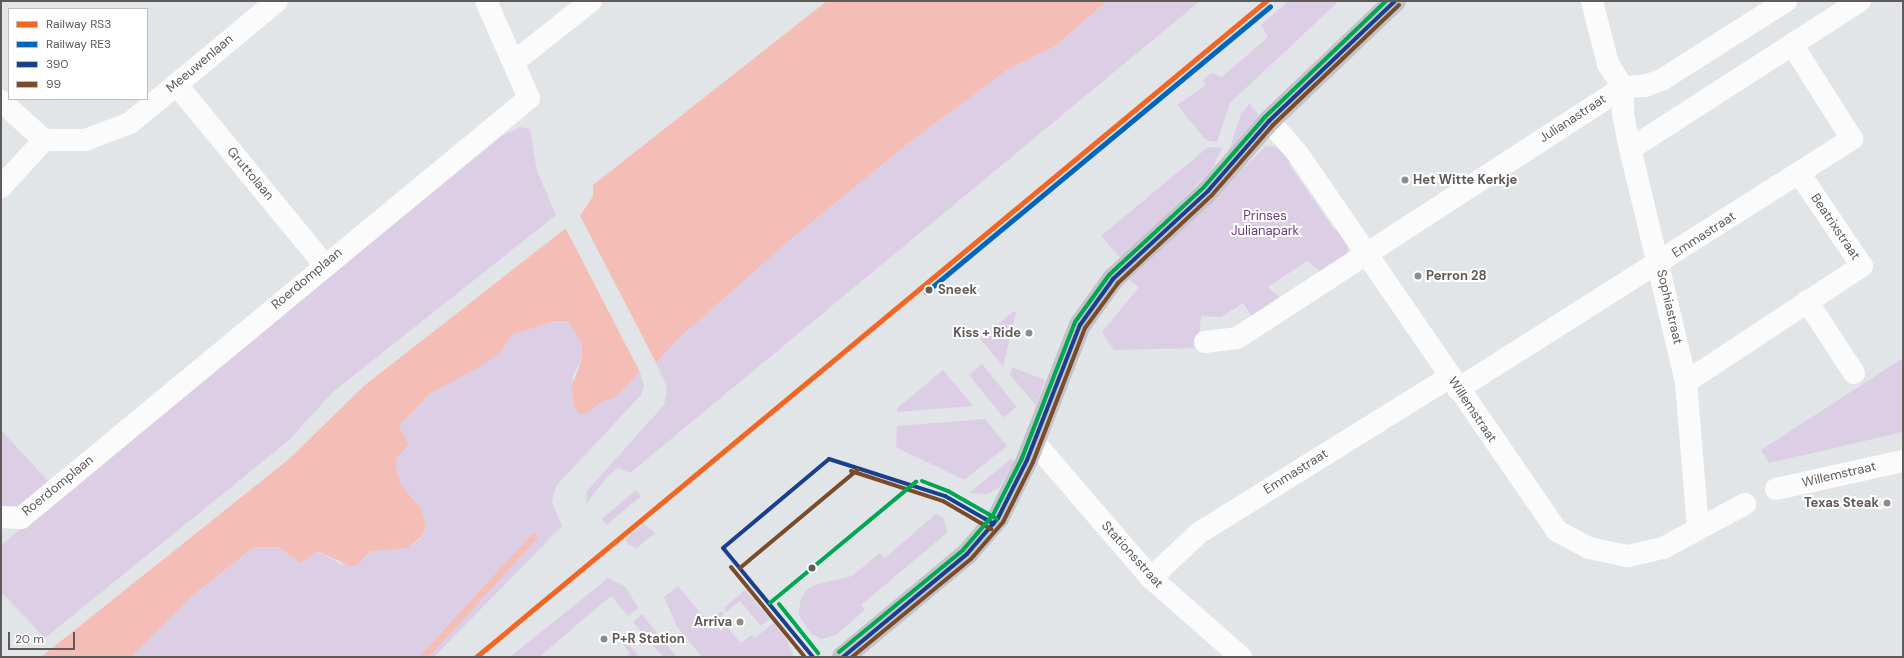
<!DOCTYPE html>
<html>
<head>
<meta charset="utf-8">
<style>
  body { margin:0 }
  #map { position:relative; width:1904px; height:658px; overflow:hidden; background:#e2e5e8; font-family:"DM Sans",sans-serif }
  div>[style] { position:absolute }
  .green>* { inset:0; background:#dccee5; transform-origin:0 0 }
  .water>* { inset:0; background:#f4beb6 }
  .pier>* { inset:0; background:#e2e5e8 }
  .stream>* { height:7px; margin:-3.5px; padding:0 3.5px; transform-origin:3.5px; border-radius:3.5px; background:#f4beb6 }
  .minor>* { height:22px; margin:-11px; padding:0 11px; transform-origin:11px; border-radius:11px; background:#fbfbfc }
  .major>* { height:22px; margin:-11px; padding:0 11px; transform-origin:11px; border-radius:11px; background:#c2c4c8 }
  .bus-1>* { height:4px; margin:-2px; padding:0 2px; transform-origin:2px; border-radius:2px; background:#19408f }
  .bus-2>* { height:4px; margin:-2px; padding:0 2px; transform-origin:2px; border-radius:2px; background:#7a4b2a }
  .bus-3>* { height:4px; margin:-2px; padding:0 2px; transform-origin:2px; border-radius:2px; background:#00a651 }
  .rail-1>* { height:5px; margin:-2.5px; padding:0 2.5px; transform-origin:2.5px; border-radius:2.5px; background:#f26522 }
  .rail-2>* { height:5px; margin:-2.5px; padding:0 2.5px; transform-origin:2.5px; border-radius:2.5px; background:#0065bd }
  .dots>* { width:11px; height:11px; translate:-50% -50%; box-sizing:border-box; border:2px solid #fff; border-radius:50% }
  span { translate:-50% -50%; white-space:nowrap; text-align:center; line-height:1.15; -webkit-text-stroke:4px #fff; paint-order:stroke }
  .street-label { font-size:13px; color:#605a58 }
  .poi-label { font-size:13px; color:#605a58; font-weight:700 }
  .left { translate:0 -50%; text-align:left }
  .right { translate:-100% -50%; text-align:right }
  .park-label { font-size:13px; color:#6f3780 }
  .stop-label { font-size:13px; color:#605a58; font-weight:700 }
  .frame { position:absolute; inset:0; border:2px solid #605a58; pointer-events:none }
  .legend { position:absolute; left:8px; top:8px; width:140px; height:92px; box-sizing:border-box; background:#fff; border:1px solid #bfbdbc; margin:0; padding:5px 7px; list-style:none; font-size:12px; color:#605a58 }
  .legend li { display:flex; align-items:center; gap:8px; height:20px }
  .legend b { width:20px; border:1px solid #bfbdbc }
  .scale { position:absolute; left:8px; top:632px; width:67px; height:18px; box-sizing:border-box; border:2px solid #605a58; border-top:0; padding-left:5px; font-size:12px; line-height:14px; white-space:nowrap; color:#605a58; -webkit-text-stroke:3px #fff; paint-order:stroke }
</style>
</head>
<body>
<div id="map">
  <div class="green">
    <div style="clip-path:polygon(1107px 1px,1200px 1px,630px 473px,618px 468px,607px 477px,586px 504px,587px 491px,664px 405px,667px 387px,656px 363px,678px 339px,790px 240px,906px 145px,1007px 70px,1054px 47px)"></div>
    <div style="clip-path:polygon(1289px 1px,1339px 1px,1230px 103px,1217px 142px,1206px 140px,1177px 105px,1206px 85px,1203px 80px,1212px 73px,1222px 77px,1268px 37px,1261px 25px)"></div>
    <div style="clip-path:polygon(1249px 104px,1259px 115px,1229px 151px,1241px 114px)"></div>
    <div style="clip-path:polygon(520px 127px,530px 129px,537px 171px,556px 215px,333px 392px,288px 441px,45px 638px,1px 592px,1px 545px,502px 136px)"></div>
    <div style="clip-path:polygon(1266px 146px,1278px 147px,1292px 161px,1289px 164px,1334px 229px,1340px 230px,1349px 243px,1347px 254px,1320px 271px,1307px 261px,1271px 285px,1268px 288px,1280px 297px,1252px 316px,1243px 303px,1221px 317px,1201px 316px,1198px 348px,1114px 350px,1102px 332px,1139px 287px,1129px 280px)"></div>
    <div style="clip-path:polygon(1208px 147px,1222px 148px,1211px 171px,1121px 258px,1101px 236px)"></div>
    <div style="clip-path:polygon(1014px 311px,1016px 313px,1003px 366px,980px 339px)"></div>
    <div style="clip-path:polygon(554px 321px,568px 321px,582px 344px,582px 359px,572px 377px,586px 414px,601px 402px,615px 398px,640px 372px,644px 386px,641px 395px,556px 486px,552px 502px,562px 526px,434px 657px,131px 657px,192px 596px,254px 547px,279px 547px,301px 563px,317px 551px,341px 564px,365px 559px,371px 551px,380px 548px,407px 548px,422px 537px,426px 527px,422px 510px,401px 485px,396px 468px,397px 458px,409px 445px,399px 426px,429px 394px,500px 352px,512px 335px)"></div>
    <div style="clip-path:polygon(1903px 358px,1903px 432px,1769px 463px,1761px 450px)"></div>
    <div style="left:982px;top:364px;width:55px;height:17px;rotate:51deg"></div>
    <div style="clip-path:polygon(1012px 367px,1045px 380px,1036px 405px,1010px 375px)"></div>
    <div style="clip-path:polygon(943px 370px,973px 406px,897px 412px,897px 408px)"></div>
    <div style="clip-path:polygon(985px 419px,1007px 446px,964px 480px,896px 447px,897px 426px)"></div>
    <div style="clip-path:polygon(1px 430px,50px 483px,5px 521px,1px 517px)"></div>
    <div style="clip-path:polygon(1011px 459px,1014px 462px,999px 488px,987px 494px,969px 493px)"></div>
    <div style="left:636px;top:490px;width:8px;height:45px;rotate:50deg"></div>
    <div style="clip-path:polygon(936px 514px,943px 517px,948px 532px,861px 605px,865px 610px,836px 635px,821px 639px,811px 634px,799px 615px,800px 602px,806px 590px,818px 584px,852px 576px,880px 553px,885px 558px)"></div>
    <div style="clip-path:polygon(644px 524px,655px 533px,637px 548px,629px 545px,625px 540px)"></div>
    <div style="clip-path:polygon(608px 578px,626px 587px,638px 608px,628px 616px,611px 596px,539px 657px,510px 657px)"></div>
    <div style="clip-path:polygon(678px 586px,708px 622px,721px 611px,724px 614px,719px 618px,741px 643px,751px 635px,755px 638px,773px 623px,787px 640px,794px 657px,702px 657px,677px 627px,664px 597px)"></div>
    <div style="clip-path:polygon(745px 590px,770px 619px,761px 626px,740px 601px,726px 612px,724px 608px)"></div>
    <div style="clip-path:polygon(642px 614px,656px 632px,677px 657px,663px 657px,633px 622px)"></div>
    <div style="clip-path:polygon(619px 640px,625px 640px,640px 657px,625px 657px,630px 653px)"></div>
  </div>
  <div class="water">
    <div style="clip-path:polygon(827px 1px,1107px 1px,1054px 47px,1007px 70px,906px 145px,790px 240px,678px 339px,656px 363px,580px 216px,593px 196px,593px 185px)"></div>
    <div style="clip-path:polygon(566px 228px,640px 372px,615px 398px,601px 402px,586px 414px,580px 414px,575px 408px,571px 388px,582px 359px,582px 344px,568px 321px,554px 321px,512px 335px,500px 352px,483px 365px,429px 394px,399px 426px,409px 445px,397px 458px,396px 468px,401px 485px,422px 510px,426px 527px,422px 536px,407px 548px,371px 551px,357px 565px,350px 566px,317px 551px,301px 563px,279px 547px,254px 547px,192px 596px,131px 657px,41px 657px,289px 459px,365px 385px)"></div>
  </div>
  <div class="pier">
    <div style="clip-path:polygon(579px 214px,656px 363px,578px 217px)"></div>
    <div style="clip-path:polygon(565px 227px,568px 228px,640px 372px)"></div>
  </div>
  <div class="stream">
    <div style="left:423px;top:657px;width:163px;rotate:-47.5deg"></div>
  </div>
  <div class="minor">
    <div style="left:1592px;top:1px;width:65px;rotate:75.7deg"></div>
    <div style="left:1608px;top:64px;width:27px;rotate:57deg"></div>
    <div style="left:1623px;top:87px;width:27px;rotate:90deg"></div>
    <div style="left:1623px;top:114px;width:26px;rotate:79deg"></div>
    <div style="left:1628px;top:140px;width:249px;rotate:76.5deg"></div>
    <div style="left:1686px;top:382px;width:146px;rotate:85.3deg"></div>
    <div style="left:514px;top:62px;width:98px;rotate:-38.4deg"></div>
    <div style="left:176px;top:84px;width:233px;rotate:50.6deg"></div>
    <div style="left:1px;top:101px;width:58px;rotate:42.2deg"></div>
    <div style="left:1269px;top:121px;width:44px;rotate:48.7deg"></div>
    <div style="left:1298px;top:154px;width:457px;rotate:55.5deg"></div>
    <div style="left:1557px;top:531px;width:36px;rotate:28deg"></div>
    <div style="left:1589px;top:548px;width:40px;rotate:12deg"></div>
    <div style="left:1628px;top:556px;width:36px;rotate:-13deg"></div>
    <div style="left:1663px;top:548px;width:93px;rotate:-28.2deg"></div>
    <div style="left:1630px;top:149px;width:274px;rotate:-32.8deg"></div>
    <div style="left:1px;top:187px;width:64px;rotate:-47.5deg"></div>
    <div style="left:44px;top:140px;width:41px"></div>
    <div style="left:85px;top:140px;width:48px;rotate:-20.7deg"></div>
    <div style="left:130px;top:123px;width:191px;rotate:-39.7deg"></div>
    <div style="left:1807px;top:301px;width:86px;rotate:56.9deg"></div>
    <div style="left:1205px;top:342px;width:32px;rotate:-7deg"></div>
    <div style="left:1237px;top:338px;width:460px;rotate:-33deg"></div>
    <div style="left:1623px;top:87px;width:22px;rotate:-3deg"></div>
    <div style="left:1645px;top:86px;width:19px;rotate:-21deg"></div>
    <div style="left:1663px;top:79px;width:146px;rotate:-32.4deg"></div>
    <div style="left:1686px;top:382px;width:211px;rotate:-33.4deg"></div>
    <div style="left:1862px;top:266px;width:112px;rotate:-124.1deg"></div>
    <div style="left:1458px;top:389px;width:467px;rotate:-32.4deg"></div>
    <div style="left:1852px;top:139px;width:112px;rotate:-122.3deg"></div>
    <div style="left:1034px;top:442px;width:179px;rotate:49.3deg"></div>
    <div style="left:1151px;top:578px;width:120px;rotate:41.3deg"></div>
    <div style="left:1776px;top:489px;width:130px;rotate:-12.4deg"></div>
    <div style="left:1px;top:517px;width:20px;rotate:3deg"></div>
    <div style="left:21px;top:518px;width:659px;rotate:-39.58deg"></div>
    <div style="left:529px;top:98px;width:106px;rotate:-113.9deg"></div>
    <div style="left:1151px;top:578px;width:66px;rotate:-43.2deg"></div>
    <div style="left:1199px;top:533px;width:296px;rotate:-31.9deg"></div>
  </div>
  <div class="major">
    <div style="left:843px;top:657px;width:161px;rotate:-39.7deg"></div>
    <div style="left:967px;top:554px;width:48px;rotate:-49.3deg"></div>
    <div style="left:998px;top:518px;width:65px;rotate:-63.4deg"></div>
    <div style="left:1027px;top:460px;width:145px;rotate:-68.6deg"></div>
    <div style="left:1080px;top:325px;width:57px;rotate:-54.3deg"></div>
    <div style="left:1113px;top:279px;width:129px;rotate:-42.8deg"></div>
    <div style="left:1208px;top:191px;width:93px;rotate:-48.9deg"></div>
    <div style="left:1269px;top:121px;width:174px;rotate:-43.6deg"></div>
  </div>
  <div class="bus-1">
    <div style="left:813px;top:657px;width:141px;rotate:-129.5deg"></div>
    <div style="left:723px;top:548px;width:138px;rotate:-40deg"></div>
    <div style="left:829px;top:459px;width:122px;rotate:17.7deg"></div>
    <div style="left:945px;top:496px;width:56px;rotate:29.7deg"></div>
    <div style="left:843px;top:657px;width:161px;rotate:-39.7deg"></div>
    <div style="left:967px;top:554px;width:48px;rotate:-49.3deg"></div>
    <div style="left:998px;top:518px;width:65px;rotate:-63.4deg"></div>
    <div style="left:1027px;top:460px;width:145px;rotate:-68.6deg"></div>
    <div style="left:1080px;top:325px;width:57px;rotate:-54.3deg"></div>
    <div style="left:1113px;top:279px;width:129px;rotate:-42.8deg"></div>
    <div style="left:1208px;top:191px;width:93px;rotate:-48.9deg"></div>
    <div style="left:1269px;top:121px;width:174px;rotate:-43.6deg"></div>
  </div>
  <div class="bus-2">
    <div style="left:851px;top:471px;width:97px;rotate:18.1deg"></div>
    <div style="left:943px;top:501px;width:56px;rotate:30.3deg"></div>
    <div style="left:731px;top:567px;width:117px;rotate:50.6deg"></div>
    <div style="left:740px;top:568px;width:153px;rotate:-39.9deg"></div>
    <div style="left:852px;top:657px;width:154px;rotate:-39.5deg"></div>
    <div style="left:971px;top:559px;width:49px;rotate:-49.1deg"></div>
    <div style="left:1003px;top:522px;width:67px;rotate:-63.4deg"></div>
    <div style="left:1033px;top:462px;width:144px;rotate:-68.8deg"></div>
    <div style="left:1085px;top:328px;width:56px;rotate:-53.7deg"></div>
    <div style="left:1118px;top:283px;width:129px;rotate:-43.1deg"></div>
    <div style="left:1212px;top:195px;width:93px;rotate:-48.9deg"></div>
    <div style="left:1273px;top:125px;width:174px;rotate:-43.6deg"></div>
  </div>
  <div class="bus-3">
    <div style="left:922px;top:481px;width:28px;rotate:21deg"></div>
    <div style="left:948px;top:491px;width:56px;rotate:29.7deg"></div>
    <div style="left:770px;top:603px;width:190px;rotate:-39.7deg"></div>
    <div style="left:779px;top:604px;width:63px;rotate:51.5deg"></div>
    <div style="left:839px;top:652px;width:161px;rotate:-39.4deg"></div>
    <div style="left:963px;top:550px;width:46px;rotate:-49.4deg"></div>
    <div style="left:993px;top:515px;width:64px;rotate:-63deg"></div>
    <div style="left:1022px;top:458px;width:146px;rotate:-68.7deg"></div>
    <div style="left:1075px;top:322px;width:58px;rotate:-54.1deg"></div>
    <div style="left:1109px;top:275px;width:129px;rotate:-42.8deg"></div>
    <div style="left:1204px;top:187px;width:93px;rotate:-48.9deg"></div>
    <div style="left:1265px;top:117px;width:168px;rotate:-43.8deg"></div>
  </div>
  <div class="rail-1">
    <div style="left:476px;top:657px;width:1027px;rotate:-39.71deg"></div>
  </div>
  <div class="rail-2">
    <div style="left:926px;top:292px;width:447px;rotate:-39.7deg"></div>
  </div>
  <div class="dots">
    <div style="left:1405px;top:180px;background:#8e8b8a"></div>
    <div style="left:1418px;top:276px;background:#8e8b8a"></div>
    <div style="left:929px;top:290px;background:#605a58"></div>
    <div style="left:1029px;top:333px;background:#8e8b8a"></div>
    <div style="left:1887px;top:503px;background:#8e8b8a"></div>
    <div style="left:812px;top:568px;background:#605a58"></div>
    <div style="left:740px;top:622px;background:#8e8b8a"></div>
    <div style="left:604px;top:639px;background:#8e8b8a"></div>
  </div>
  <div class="street-label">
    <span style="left:200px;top:64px;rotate:-40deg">Meeuwenlaan</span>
    <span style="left:1573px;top:119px;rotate:-33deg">Julianastraat</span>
    <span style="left:250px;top:174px;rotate:50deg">Gruttolaan</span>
    <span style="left:1835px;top:227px;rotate:56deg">Beatrixstraat</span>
    <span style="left:1704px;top:235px;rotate:-33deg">Emmastraat</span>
    <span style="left:307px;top:279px;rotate:-40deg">Roerdomplaan</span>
    <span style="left:1669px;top:307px;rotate:77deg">Sophiastraat</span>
    <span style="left:1472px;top:410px;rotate:56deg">Willemstraat</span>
    <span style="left:1296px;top:472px;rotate:-32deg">Emmastraat</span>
    <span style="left:1839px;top:475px;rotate:-13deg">Willemstraat</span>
    <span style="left:58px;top:486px;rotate:-39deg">Roerdomplaan</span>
    <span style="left:1132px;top:555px;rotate:48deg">Stationsstraat</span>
  </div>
  <div class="poi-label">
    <span class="left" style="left:1413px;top:180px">Het Witte Kerkje</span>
    <span class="left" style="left:1426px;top:276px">Perron 28</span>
    <span class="right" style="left:1021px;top:333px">Kiss + Ride</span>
    <span class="right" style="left:1879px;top:503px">Texas Steak</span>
    <span class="right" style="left:732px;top:622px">Arriva</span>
    <span class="left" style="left:612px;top:639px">P+R Station</span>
  </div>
  <div class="park-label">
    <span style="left:1265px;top:224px">Prinses<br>Julianapark</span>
  </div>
  <div class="stop-label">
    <span class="left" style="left:938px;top:290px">Sneek</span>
  </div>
  <div class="frame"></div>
  <ul class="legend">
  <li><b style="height:5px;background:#f26522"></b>Railway RS3</li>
  <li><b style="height:5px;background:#0065bd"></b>Railway RE3</li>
  <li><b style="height:5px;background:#19408f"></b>390</li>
  <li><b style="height:5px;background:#7a4b2a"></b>99</li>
  </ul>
  <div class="scale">20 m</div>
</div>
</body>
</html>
